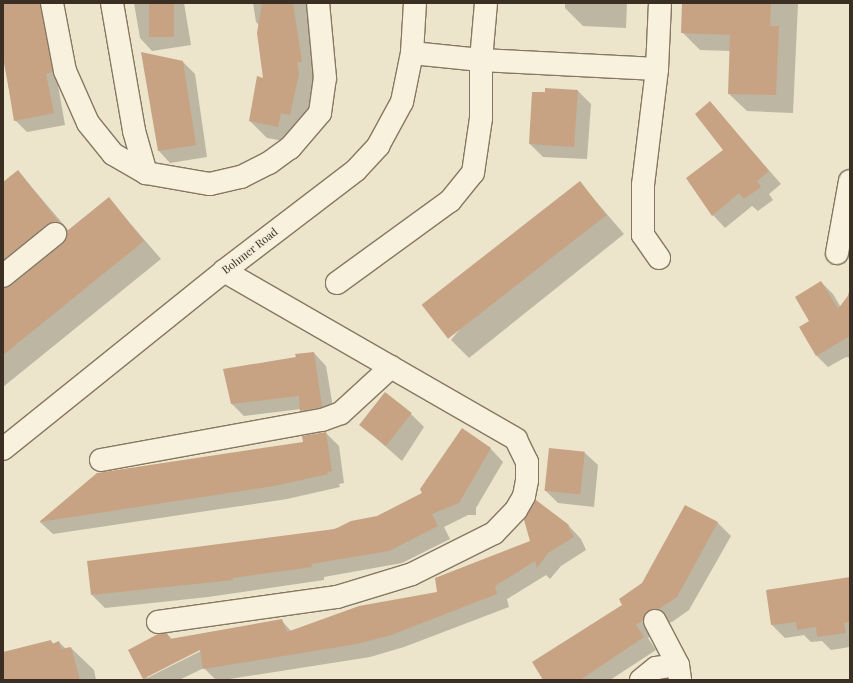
<!DOCTYPE html>
<html>
<head>
<meta charset="utf-8">
<style>
  body { margin:0 }
  #map { position:relative; width:853px; height:683px; overflow:hidden; background:#ece4cb; font-family:"Playfair Display",serif }
  div>[style] { position:absolute }
  .shadow>* { inset:0; background:#0003 }
  .building>* { inset:0; background:#c7a384; transform-origin:0 0 }
  .roads { filter:drop-shadow(1px 0 #887760) drop-shadow(-1px 0 #887760) drop-shadow(0 1px #887760) drop-shadow(0 -1px #887760) }
  .minor>* { height:22px; margin:-11px; padding:0 11px; transform-origin:11px; border-radius:11px; background:#f7f1de }
  span { translate:-50% -50%; white-space:nowrap; text-align:center; line-height:1.15; -webkit-text-stroke:3.5px #f4eeda; paint-order:stroke }
  .street-label { font-size:11px; color:#3a2f22 }
  .frame { position:absolute; inset:0; border:4px solid #3a2f22; pointer-events:none }
</style>
</head>
<body>
<div id="map">
  <div class="shadow">
    <div style="clip-path:polygon(3px 3px,46px 3px,64px 84px,58px 85px,65px 125px,27px 132px,15px 120px,3px 59px)"></div>
    <div style="clip-path:polygon(134px 3px,184px 3px,191px 45px,152px 51px,140px 38px)"></div>
    <div style="clip-path:polygon(253px 3px,307px 3px,318px 78px,313px 78px,315px 91px,307px 131px,295px 143px,267px 138px,250px 121px,264px 79px,259px 25px,256px 22px)"></div>
    <div style="clip-path:polygon(565px 3px,627px 3px,626px 28px,583px 26px,565px 8px)"></div>
    <div style="clip-path:polygon(683px 3px,798px 3px,793px 113px,747px 111px,729px 94px,731px 51px,700px 50px,682px 32px)"></div>
    <div style="clip-path:polygon(183px 62px,195px 74px,207px 157px,170px 163px,159px 151px)"></div>
    <div style="clip-path:polygon(578px 91px,591px 104px,587px 159px,543px 157px,530px 144px,533px 93px)"></div>
    <div style="clip-path:polygon(710px 103px,781px 184px,769px 194px,773px 200px,758px 211px,752px 206px,725px 228px,713px 215px,687px 179px,724px 151px)"></div>
    <div style="clip-path:polygon(18px 171px,69px 231px,109px 199px,161px 259px,3px 387px,3px 183px)"></div>
    <div style="clip-path:polygon(580px 183px,624px 234px,469px 358px,451px 340px)"></div>
    <div style="clip-path:polygon(821px 282px,833px 294px,844px 313px,850px 287px,850px 358px,846px 357px,828px 367px,817px 356px,810px 321px)"></div>
    <div style="clip-path:polygon(314px 353px,326px 366px,335px 419px,314px 424px,301px 409px,244px 416px,231px 403px,297px 358px)"></div>
    <div style="clip-path:polygon(411px 414px,424px 427px,402px 461px,361px 425px)"></div>
    <div style="clip-path:polygon(462px 429px,491px 449px,503px 462px,476px 508px,476px 515px,468px 515px,444px 527px,450px 539px,402px 563px,324px 577px,324px 580px,208px 597px,105px 608px,92px 595px,378px 517px,423px 493px)"></div>
    <div style="clip-path:polygon(326px 433px,339px 446px,344px 483px,339px 484px,340px 487px,287px 499px,53px 534px,40px 522px,97px 474px,304px 443px)"></div>
    <div style="clip-path:polygon(585px 453px,598px 465px,594px 507px,558px 503px,546px 491px)"></div>
    <div style="clip-path:polygon(evenodd,536px 502px,569px 526px,581px 539px,586px 550px,561px 566px,550px 579px,546px 575px,507px 599px,509px 607px,404px 647px,370px 657px,223px 680px,216px 680px,204px 668px,179px 680px,145px 680px,129px 650px,167px 634px,172px 639px,281px 620px,292px 632px,438px 593px,531px 542px,536px 502px,204px 647px,205px 649px,147px 678px,147px 676px,204px 647px)"></div>
    <div style="clip-path:polygon(685px 506px,718px 523px,731px 536px,689px 610px,672px 622px,662px 623px,655px 633px,648px 638px,656px 650px,610px 680px,544px 680px,624px 606px,643px 584px)"></div>
    <div style="clip-path:polygon(850px 578px,850px 647px,831px 650px,822px 641px,811px 642px,804px 635px,785px 638px,772px 625px)"></div>
    <div style="clip-path:polygon(51px 641px,54px 644px,59px 642px,66px 649px,71px 648px,94px 670px,96px 680px,3px 680px,3px 653px)"></div>
  </div>
  <div class="building">
    <div style="clip-path:polygon(3px 3px,40px 3px,53px 72px,46px 74px,54px 113px,14px 121px,3px 54px)"></div>
    <div style="left:149px;top:3px;width:25px;height:34px"></div>
    <div style="clip-path:polygon(262px 3px,293px 3px,302px 62px,297px 62px,299px 74px,290px 115px,281px 113px,278px 127px,249px 121px,257px 76px,263px 78px,257px 33px)"></div>
    <div style="clip-path:polygon(682px 3px,771px 3px,770px 26px,779px 26px,776px 95px,728px 94px,730px 35px,681px 33px)"></div>
    <div style="clip-path:polygon(141px 52px,183px 61px,196px 145px,158px 151px)"></div>
    <div style="clip-path:polygon(545px 88px,578px 90px,574px 147px,529px 144px,532px 92px,545px 92px)"></div>
    <div style="clip-path:polygon(710px 101px,769px 171px,757px 181px,761px 187px,744px 199px,739px 193px,712px 216px,686px 178px,723px 150px,695px 114px)"></div>
    <div style="clip-path:polygon(18px 170px,59px 222px,47px 224px,3px 260px,3px 182px)"></div>
    <div style="left:580px;top:181px;width:43px;height:201px;rotate:52deg"></div>
    <div style="clip-path:polygon(109px 197px,144px 241px,3px 355px,3px 288px,11px 286px,63px 244px,67px 238px,67px 231px)"></div>
    <div style="clip-path:polygon(821px 281px,838px 309px,850px 293px,850px 336px,816px 356px,799px 327px,809px 321px,795px 297px)"></div>
    <div style="clip-path:polygon(314px 352px,322px 407px,300px 411px,299px 396px,231px 404px,223px 369px,296px 357px,295px 354px)"></div>
    <div style="left:385px;top:392px;width:34px;height:42px;rotate:38deg"></div>
    <div style="clip-path:polygon(462px 428px,491px 448px,459px 503px,432px 514px,438px 526px,389px 551px,311px 564px,312px 567px,233px 578px,233px 580px,91px 595px,87px 561px,335px 529px,351px 521px,377px 516px,422px 493px,420px 489px)"></div>
    <div style="clip-path:polygon(326px 432px,332px 471px,327px 472px,328px 474px,274px 486px,39px 522px,97px 473px,303px 442px,302px 436px)"></div>
    <div style="left:549px;top:448px;width:36px;height:43px;rotate:6deg"></div>
    <div style="clip-path:polygon(536px 500px,569px 525px,568px 527px,574px 537px,548px 553px,537px 568px,535px 561px,495px 586px,497px 594px,391px 635px,357px 644px,203px 669px,200px 650px,143px 679px,128px 650px,158px 634px,167px 633px,170px 639px,282px 619px,287px 632px,359px 606px,437px 592px,435px 578px,530px 541px,524px 520px)"></div>
    <div style="clip-path:polygon(685px 505px,718px 522px,677px 597px,659px 609px,649px 610px,643px 620px,636px 625px,644px 637px,580px 680px,543px 680px,532px 662px,622px 605px,619px 599px,642px 583px)"></div>
    <div style="clip-path:polygon(850px 577px,850px 622px,844px 623px,846px 633px,817px 637px,816px 627px,797px 630px,796px 622px,771px 625px,766px 590px)"></div>
    <div style="clip-path:polygon(51px 640px,52px 644px,59px 641px,61px 649px,71px 647px,80px 680px,3px 680px,3px 652px)"></div>
  </div>
  <div class="roads">
    <div class="minor">
      <div style="left:52px;top:3px;width:69px;rotate:79.2deg"></div>
      <div style="left:65px;top:71px;width:57px;rotate:66.1deg"></div>
      <div style="left:88px;top:123px;width:40px;rotate:51deg"></div>
      <div style="left:113px;top:154px;width:38px;rotate:30deg"></div>
      <div style="left:146px;top:173px;width:65px;rotate:9.8deg"></div>
      <div style="left:210px;top:184px;width:32px;rotate:-13deg"></div>
      <div style="left:241px;top:177px;width:31px;rotate:-27deg"></div>
      <div style="left:269px;top:163px;width:26px;rotate:-36deg"></div>
      <div style="left:290px;top:148px;width:46px;rotate:-49.4deg"></div>
      <div style="left:320px;top:113px;width:35px;rotate:-82deg"></div>
      <div style="left:325px;top:78px;width:75px;rotate:-95.3deg"></div>
      <div style="left:112px;top:3px;width:130px;rotate:80.2deg"></div>
      <div style="left:134px;top:131px;width:44px;rotate:74.1deg"></div>
      <div style="left:412px;top:53px;width:69px;rotate:5.8deg"></div>
      <div style="left:481px;top:60px;width:176px;rotate:2.9deg"></div>
      <div style="left:837px;top:253px;width:73px;rotate:-79.8deg"></div>
      <div style="left:659px;top:258px;width:28px;rotate:-125deg"></div>
      <div style="left:643px;top:235px;width:50px;rotate:-90deg"></div>
      <div style="left:643px;top:185px;width:117px;rotate:-83.1deg"></div>
      <div style="left:657px;top:69px;width:66px;rotate:-87.4deg"></div>
      <div style="left:3px;top:276px;width:67px;rotate:-38.9deg"></div>
      <div style="left:337px;top:283px;width:140px;rotate:-36deg"></div>
      <div style="left:450px;top:201px;width:36px;rotate:-51deg"></div>
      <div style="left:473px;top:173px;width:56px;rotate:-81.7deg"></div>
      <div style="left:481px;top:118px;width:58px;rotate:-90deg"></div>
      <div style="left:481px;top:60px;width:57px;rotate:-85deg"></div>
      <div style="left:3px;top:449px;width:284px;rotate:-38.8deg"></div>
      <div style="left:224px;top:271px;width:166px;rotate:-37.4deg"></div>
      <div style="left:356px;top:170px;width:33px;rotate:-47deg"></div>
      <div style="left:378px;top:146px;width:50px;rotate:-61.4deg"></div>
      <div style="left:402px;top:102px;width:50px;rotate:-78.5deg"></div>
      <div style="left:412px;top:53px;width:50px;rotate:-86.6deg"></div>
      <div style="left:101px;top:460px;width:225px;rotate:-10.3deg"></div>
      <div style="left:322px;top:420px;width:20px;rotate:-20deg"></div>
      <div style="left:341px;top:413px;width:68px;rotate:-42.6deg"></div>
      <div style="left:655px;top:621px;width:50px;rotate:62.4deg"></div>
      <div style="left:158px;top:622px;width:181px;rotate:-8deg"></div>
      <div style="left:337px;top:597px;width:78px;rotate:-17deg"></div>
      <div style="left:412px;top:574px;width:92px;rotate:-26.6deg"></div>
      <div style="left:494px;top:533px;width:32px;rotate:-46deg"></div>
      <div style="left:516px;top:510px;width:16px;rotate:-60deg"></div>
      <div style="left:524px;top:496px;width:16px;rotate:-79deg"></div>
      <div style="left:527px;top:480px;width:18px;rotate:-90deg"></div>
      <div style="left:527px;top:462px;width:25px;rotate:-116deg"></div>
      <div style="left:516px;top:439px;width:337px;rotate:-150.1deg"></div>
      <div style="left:641px;top:680px;width:19px;rotate:-39deg"></div>
      <div style="left:656px;top:668px;width:22px;rotate:-8deg"></div>
      <div style="left:678px;top:665px;width:15px;rotate:82deg"></div>
    </div>
  </div>
  <div class="street-label">
    <span style="left:250px;top:251px;rotate:-38deg">Bohmer Road</span>
  </div>
  <div class="frame"></div>
</div>
</body>
</html>
